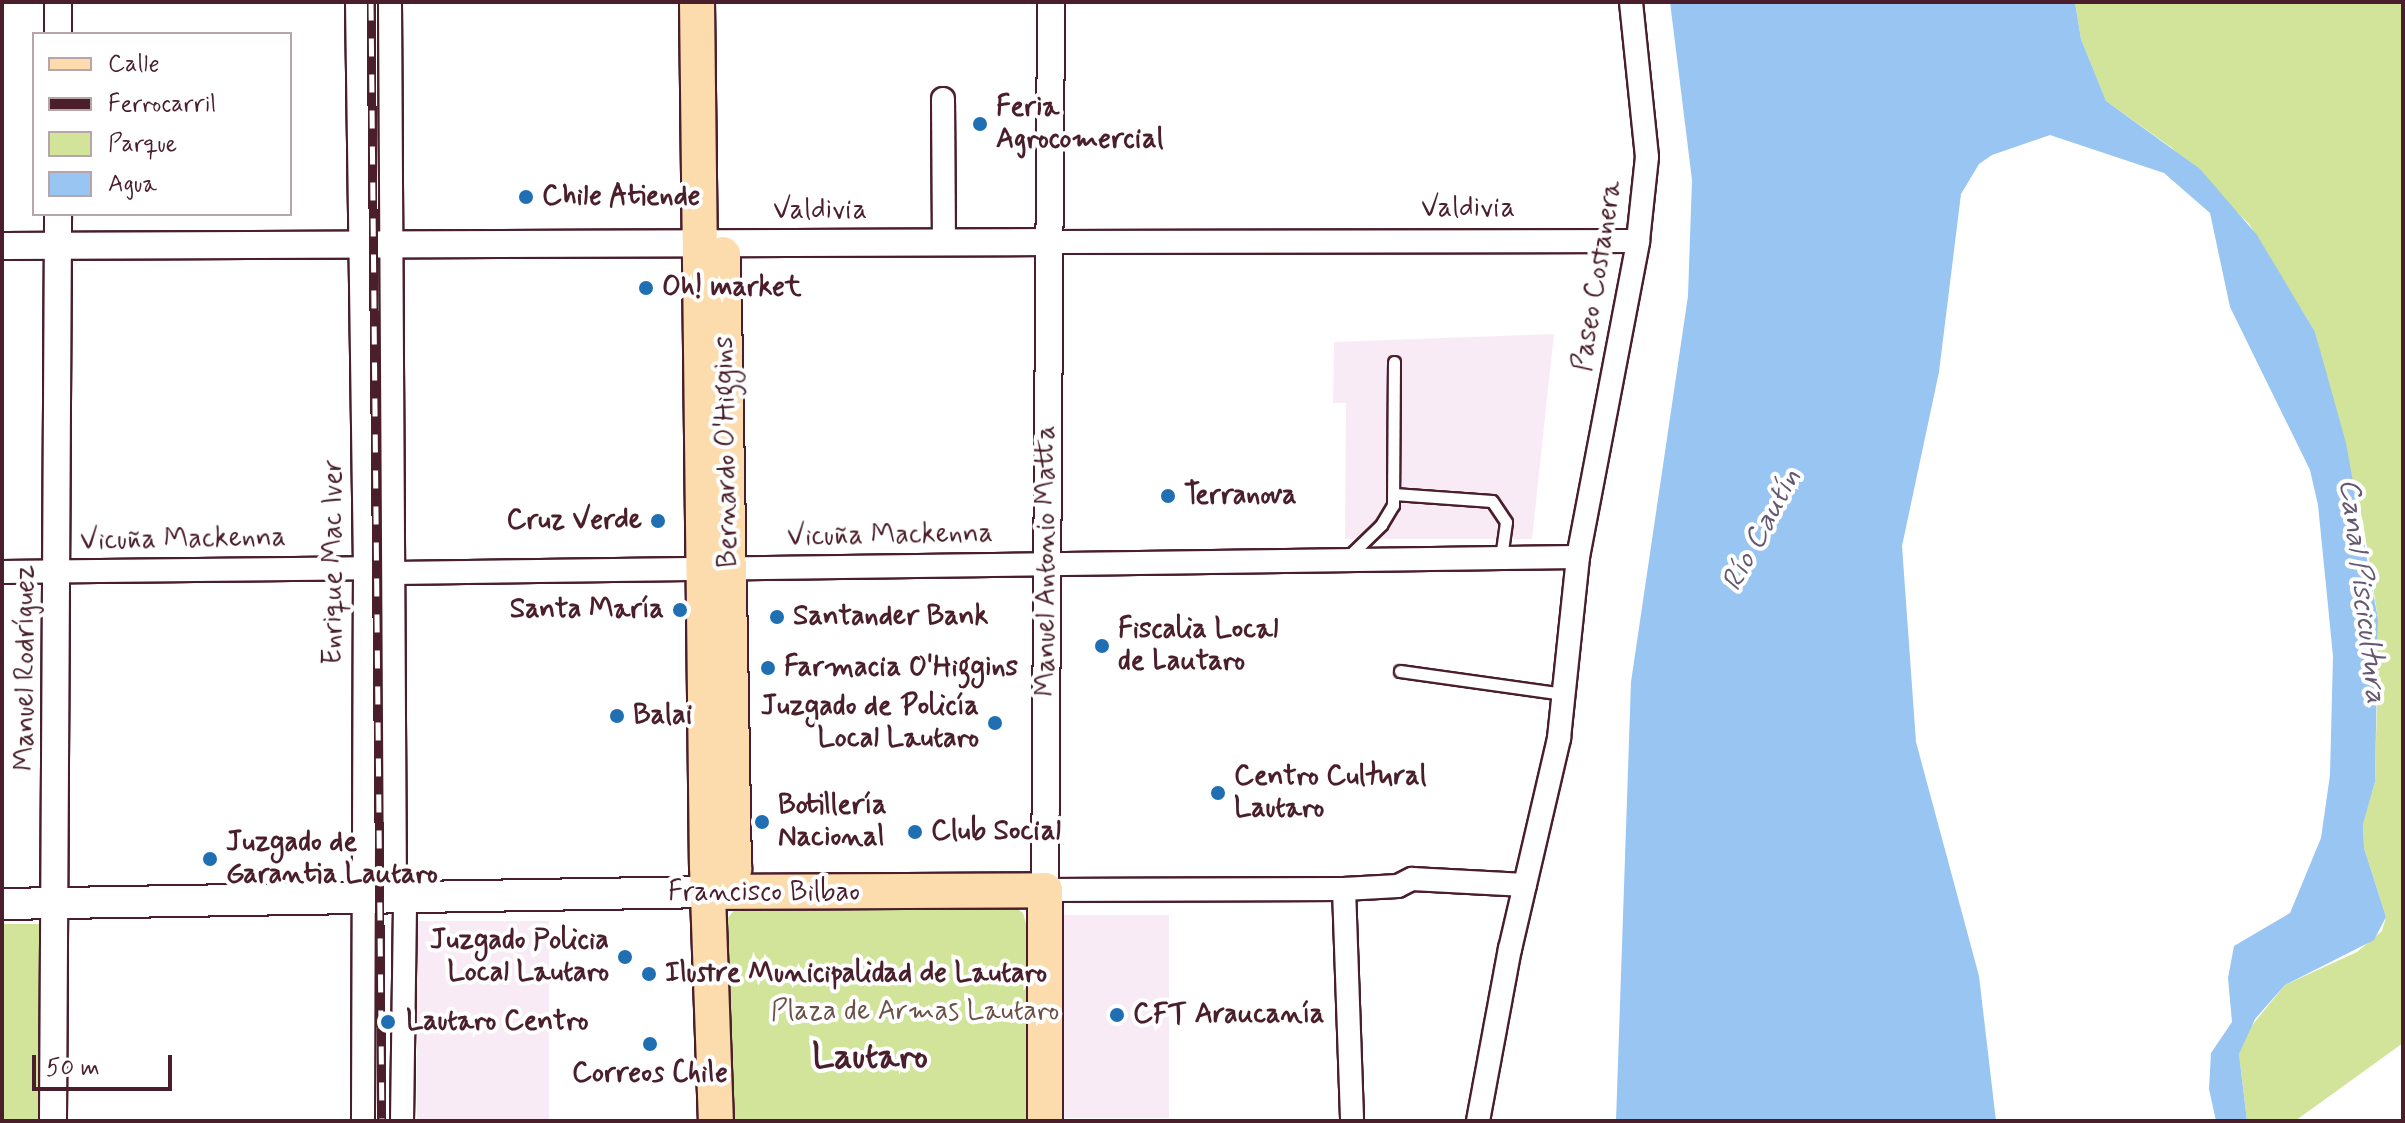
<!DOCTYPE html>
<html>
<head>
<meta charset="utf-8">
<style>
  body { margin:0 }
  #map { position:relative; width:2405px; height:1123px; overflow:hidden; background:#fff; font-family:Mynerve,sans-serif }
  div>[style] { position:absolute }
  .built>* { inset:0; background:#f8ebf5; transform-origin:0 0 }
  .green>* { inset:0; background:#d1e499; transform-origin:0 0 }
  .water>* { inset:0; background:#98c5f2 }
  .roads { filter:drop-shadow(2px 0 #4a1f2b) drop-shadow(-2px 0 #4a1f2b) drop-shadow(0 2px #4a1f2b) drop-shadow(0 -2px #4a1f2b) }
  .service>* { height:11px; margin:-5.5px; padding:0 5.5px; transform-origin:5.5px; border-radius:5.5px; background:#fff }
  .minor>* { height:22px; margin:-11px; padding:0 11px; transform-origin:11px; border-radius:11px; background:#fff }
  .tertiary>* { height:26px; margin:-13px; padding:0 13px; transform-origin:13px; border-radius:13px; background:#fff }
  .secondary>* { height:30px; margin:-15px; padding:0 15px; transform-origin:15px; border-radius:15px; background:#fff }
  .primary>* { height:34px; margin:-17px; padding:0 17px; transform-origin:17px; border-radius:17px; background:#fcdcac }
  .rail>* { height:9px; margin-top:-4.5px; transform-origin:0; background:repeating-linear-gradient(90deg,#fff 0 18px,#4a1f2b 0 36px); box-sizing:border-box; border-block:2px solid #4a1f2b }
  .dots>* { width:22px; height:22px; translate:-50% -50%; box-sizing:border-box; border:4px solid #fff; border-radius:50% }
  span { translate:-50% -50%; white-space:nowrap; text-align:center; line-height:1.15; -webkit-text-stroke:8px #fff; paint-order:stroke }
  .poi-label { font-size:28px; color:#4a1f2b; font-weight:700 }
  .left { translate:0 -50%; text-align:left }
  .right { translate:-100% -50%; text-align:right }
  .street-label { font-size:28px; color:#4a1f2b }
  .park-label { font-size:28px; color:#6c5046 }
  .water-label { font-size:30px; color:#655971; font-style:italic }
  .district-label { font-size:36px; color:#4a1f2b; font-weight:700 }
  .frame { position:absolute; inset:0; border:4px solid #4a1f2b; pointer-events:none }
  .legend { position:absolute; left:32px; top:32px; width:260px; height:184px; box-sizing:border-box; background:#fff; border:2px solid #b7a5aa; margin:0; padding:10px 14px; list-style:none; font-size:24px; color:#4a1f2b }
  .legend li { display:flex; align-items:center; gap:16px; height:40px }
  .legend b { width:40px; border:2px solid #b7a5aa }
  .scale { position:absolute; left:32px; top:1055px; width:140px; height:36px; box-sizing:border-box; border:4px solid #4a1f2b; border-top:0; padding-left:10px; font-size:24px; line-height:28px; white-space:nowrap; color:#4a1f2b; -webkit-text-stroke:6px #fff; paint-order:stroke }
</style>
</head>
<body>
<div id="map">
  <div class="built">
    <div style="clip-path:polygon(1554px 334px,1532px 539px,1345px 539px,1346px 403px,1333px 403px,1334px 342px)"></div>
    <div style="left:1062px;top:915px;width:107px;height:203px"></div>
    <div style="left:549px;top:921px;width:200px;height:132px;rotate:90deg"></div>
  </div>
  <div class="green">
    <div style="clip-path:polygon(2075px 2px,2403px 2px,2403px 1043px,2295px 1121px,2247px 1121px,2239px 1054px,2245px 1034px,2285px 985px,2357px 952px,2382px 931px,2386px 917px,2364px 848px,2363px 823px,2375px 782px,2378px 661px,2378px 619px,2363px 522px,2315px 332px,2249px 224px,2172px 148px,2106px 101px,2081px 39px)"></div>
    <div style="clip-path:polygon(740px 903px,1011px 904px,1023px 913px,1029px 934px,1028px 1121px,732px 1121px,722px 925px)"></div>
    <div style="left:2px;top:924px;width:39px;height:197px"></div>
  </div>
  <div class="water">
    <div style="clip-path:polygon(1670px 2px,2075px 2px,2081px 39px,2106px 101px,2200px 169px,2257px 235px,2315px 332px,2346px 443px,2378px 619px,2375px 782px,2363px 824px,2364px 848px,2386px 917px,2374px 940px,2285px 985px,2255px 1019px,2239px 1054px,2247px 1121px,2216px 1121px,2209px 1089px,2211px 1053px,2232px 1022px,2228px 978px,2234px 946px,2290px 913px,2321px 838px,2330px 775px,2333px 656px,2318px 505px,2310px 470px,2230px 307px,2210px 213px,2164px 173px,2050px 135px,1992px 155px,1979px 164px,1961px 194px,1939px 372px,1902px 546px,1916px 742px,1979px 976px,1996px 1121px,1616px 1121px,1631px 682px,1688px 296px,1692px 180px)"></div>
  </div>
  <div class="roads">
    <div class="service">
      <div style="left:1394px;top:494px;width:98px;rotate:4.1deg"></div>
      <div style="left:1492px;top:501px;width:25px;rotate:56deg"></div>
      <div style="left:1506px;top:522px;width:35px;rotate:98deg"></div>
      <div style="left:1346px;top:559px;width:49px;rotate:-44.2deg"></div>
      <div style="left:1381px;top:525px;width:23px;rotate:-59deg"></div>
      <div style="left:1393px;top:505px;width:143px;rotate:-89.6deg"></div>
      <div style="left:1400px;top:671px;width:165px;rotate:8deg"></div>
    </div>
    <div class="minor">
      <div style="left:357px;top:2px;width:566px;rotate:89.19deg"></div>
      <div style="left:365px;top:568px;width:553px;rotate:90.21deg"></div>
      <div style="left:390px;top:2px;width:896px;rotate:89.68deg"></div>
      <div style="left:943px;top:99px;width:144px;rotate:89.6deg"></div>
      <div style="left:1049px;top:242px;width:589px;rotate:-0.1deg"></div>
      <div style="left:2px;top:572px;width:363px;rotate:-0.6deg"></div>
      <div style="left:394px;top:573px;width:1184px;rotate:-0.77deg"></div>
      <div style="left:1344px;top:889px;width:232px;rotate:88deg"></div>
      <div style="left:1045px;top:890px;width:299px;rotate:-0.2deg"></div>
      <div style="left:1344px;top:889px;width:54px;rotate:-3.2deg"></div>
      <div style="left:1398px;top:886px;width:16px;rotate:-27deg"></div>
      <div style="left:1412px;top:879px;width:113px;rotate:3deg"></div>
      <div style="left:402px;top:1121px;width:223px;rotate:-89.2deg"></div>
      <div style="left:1478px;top:1121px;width:175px;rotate:-79.5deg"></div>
      <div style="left:1510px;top:949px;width:217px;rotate:-76.9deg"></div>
      <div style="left:1559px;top:738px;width:182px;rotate:-84deg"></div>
      <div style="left:1578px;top:557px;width:322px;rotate:-79.2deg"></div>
      <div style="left:1638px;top:241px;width:84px;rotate:-83.9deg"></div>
      <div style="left:1647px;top:157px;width:156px;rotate:-95.9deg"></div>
    </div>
    <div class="tertiary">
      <div style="left:58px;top:2px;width:32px;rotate:90deg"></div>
      <div style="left:2px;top:246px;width:1047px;rotate:-0.22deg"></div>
      <div style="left:1045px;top:890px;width:888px;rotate:-89.61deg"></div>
      <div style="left:53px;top:1121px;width:907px;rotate:-89.68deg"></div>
    </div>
    <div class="secondary">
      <div style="left:2px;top:904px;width:709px;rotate:-0.97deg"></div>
    </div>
    <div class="primary">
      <div style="left:697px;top:2px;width:864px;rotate:89.34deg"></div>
      <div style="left:707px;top:866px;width:255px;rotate:88deg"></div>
      <div style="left:711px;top:892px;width:33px;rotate:-45deg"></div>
      <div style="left:734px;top:869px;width:615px;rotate:-91.02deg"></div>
      <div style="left:711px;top:892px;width:334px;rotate:-0.3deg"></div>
      <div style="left:1045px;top:890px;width:231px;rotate:90deg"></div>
    </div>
  </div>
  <div class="rail">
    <div style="left:371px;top:2px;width:1119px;rotate:89.44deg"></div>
  </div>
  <div class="dots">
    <div style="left:980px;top:124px;background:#1f6fb2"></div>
    <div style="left:526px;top:197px;background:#1f6fb2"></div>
    <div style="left:646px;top:288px;background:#1f6fb2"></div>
    <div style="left:1168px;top:496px;background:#1f6fb2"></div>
    <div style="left:658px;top:521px;background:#1f6fb2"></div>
    <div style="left:680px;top:610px;background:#1f6fb2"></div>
    <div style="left:777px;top:617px;background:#1f6fb2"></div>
    <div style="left:1102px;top:646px;background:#1f6fb2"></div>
    <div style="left:768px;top:668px;background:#1f6fb2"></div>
    <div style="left:617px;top:716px;background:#1f6fb2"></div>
    <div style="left:995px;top:723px;background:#1f6fb2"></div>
    <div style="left:1218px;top:793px;background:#1f6fb2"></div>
    <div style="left:762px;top:822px;background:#1f6fb2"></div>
    <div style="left:915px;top:832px;background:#1f6fb2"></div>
    <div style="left:210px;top:859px;background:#1f6fb2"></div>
    <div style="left:625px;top:957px;background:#1f6fb2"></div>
    <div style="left:649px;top:974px;background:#1f6fb2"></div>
    <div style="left:1117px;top:1015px;background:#1f6fb2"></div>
    <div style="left:388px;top:1022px;background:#1f6fb2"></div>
    <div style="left:650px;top:1044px;background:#1f6fb2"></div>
  </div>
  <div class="poi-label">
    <span class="left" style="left:996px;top:124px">Feria<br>Agrocomercial</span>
    <span class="left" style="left:542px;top:197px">Chile Atiende</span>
    <span class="left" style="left:662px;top:288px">Oh! market</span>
    <span class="left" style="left:1184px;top:496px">Terranova</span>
    <span class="right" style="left:642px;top:521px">Cruz Verde</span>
    <span class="right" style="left:664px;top:610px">Santa María</span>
    <span class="left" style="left:793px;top:617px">Santander Bank</span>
    <span class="left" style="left:1118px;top:646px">Fiscalia Local<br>de Lautaro</span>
    <span class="left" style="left:784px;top:668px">Farmacia O'Higgins</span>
    <span class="right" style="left:979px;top:723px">Juzgado de Policía<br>Local Lautaro</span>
    <span class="left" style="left:633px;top:716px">Balai</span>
    <span class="left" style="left:1234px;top:793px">Centro Cultural<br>Lautaro</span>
    <span class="left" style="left:778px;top:822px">Botillería<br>Nacional</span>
    <span class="left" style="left:931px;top:832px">Club Social</span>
    <span class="left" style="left:226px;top:859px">Juzgado de<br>Garantia Lautaro</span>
    <span class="right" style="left:609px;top:957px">Juzgado Policia<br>Local Lautaro</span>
    <span class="left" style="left:665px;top:974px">Ilustre Municipalidad de Lautaro</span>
    <span class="left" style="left:1133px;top:1015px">CFT Araucanía</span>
    <span class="left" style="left:406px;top:1022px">Lautaro Centro</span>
    <span style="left:650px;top:1074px">Correos Chile</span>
  </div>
  <div class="street-label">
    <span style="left:1468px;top:209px">Valdivia</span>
    <span style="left:820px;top:211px">Valdivia</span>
    <span style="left:1598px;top:276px;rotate:-81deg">Paseo Costanera</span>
    <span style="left:727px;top:452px;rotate:-91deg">Bernardo O'Higgins</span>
    <span style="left:890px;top:536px;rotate:-1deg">Vicuña Mackenna</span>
    <span style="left:183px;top:540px;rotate:-1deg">Vicuña Mackenna</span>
    <span style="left:1047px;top:561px;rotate:-90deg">Manuel Antonio Matta</span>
    <span style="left:334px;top:562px;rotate:-90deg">Enrique Mac Iver</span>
    <span style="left:26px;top:668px;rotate:-90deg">Manuel Rodríguez</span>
    <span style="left:764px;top:893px">Francisco Bilbao</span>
  </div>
  <div class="park-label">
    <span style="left:915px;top:1012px">Plaza de Armas Lautaro</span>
  </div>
  <div class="water-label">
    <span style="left:1762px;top:530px;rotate:-62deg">Río Cautín</span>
    <span style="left:2362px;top:591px;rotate:83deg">Canal Piscicultura</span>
  </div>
  <div class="district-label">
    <span style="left:870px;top:1058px">Lautaro</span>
  </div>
  <div class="frame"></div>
  <ul class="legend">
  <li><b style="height:10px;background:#fcdcac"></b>Calle</li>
  <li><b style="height:10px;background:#4a1f2b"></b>Ferrocarril</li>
  <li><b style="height:22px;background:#d1e499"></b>Parque</li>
  <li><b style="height:22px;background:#98c5f2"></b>Agua</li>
  </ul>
  <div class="scale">50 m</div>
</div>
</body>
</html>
